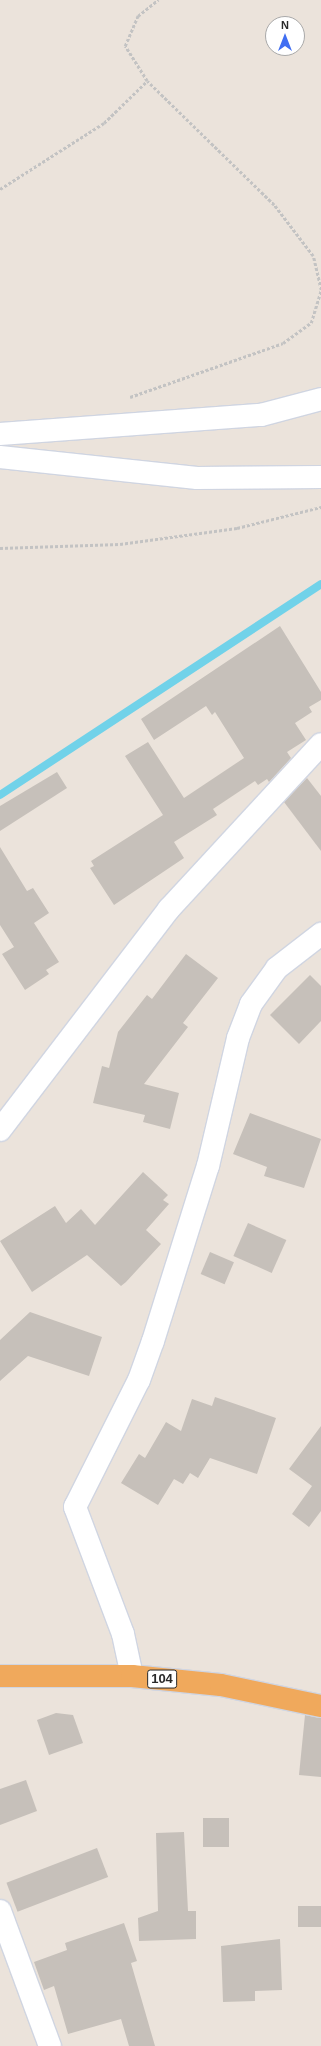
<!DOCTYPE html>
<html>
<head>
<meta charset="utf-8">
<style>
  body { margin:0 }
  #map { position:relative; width:321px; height:2046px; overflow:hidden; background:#ebe3db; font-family:Arial,sans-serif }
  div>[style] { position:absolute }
  .stream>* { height:8px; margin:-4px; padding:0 4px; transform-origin:4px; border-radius:4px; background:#71d2e9 }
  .building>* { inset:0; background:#c6c0ba; transform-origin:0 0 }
  .path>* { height:2.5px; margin-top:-1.25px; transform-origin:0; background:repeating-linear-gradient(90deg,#c3c3c3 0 3px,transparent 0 5px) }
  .roads { filter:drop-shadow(1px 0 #d0d5e1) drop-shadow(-1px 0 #d0d5e1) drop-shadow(0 1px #d0d5e1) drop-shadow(0 -1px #d0d5e1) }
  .minor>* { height:22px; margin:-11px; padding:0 11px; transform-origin:11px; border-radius:11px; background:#fff }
  .trunk>* { height:22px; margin:-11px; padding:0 11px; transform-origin:11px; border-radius:11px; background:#f0a95c }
  span { translate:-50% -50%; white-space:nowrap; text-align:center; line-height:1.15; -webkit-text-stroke:3px #fff; paint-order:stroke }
  .shield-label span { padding:1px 3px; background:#fff; border:1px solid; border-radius:3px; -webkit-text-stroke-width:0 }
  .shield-label { font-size:13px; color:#292929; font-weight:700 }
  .north { position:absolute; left:265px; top:16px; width:40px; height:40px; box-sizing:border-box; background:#fff; border:1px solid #a9a9a9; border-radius:50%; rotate:0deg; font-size:11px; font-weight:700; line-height:16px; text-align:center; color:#292929 }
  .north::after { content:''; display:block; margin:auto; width:14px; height:18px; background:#406ef2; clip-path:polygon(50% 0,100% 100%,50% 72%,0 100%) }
</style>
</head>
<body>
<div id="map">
  <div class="stream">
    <div style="left:0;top:795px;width:384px;rotate:-33.3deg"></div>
  </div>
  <div class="building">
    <div style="clip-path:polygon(280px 626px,321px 692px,321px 700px,309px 707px,312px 712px,295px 723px,306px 740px,287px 752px,291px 758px,269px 782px,267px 779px,258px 785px,255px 781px,213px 809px,217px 815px,174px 842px,184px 858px,114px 905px,90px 868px,94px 866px,91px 861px,163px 815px,125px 756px,148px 742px,184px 798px,244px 758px,215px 712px,212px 715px,206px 706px,154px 740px,141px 719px)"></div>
    <div style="clip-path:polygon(57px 772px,67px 788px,0 831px,0 806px)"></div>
    <div style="clip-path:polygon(307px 778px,321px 796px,321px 851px,284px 802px)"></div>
    <div style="clip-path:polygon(0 847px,27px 891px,33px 888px,49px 913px,34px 923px,59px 962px,46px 970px,49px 974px,25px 990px,2px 954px,14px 947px,0 925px)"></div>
    <div style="clip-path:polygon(186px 954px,218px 978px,183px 1023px,188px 1027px,144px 1084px,179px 1093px,170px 1129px,143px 1122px,145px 1115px,93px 1103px,102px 1066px,109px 1068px,118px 1032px,147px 995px,152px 999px)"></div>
    <div style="clip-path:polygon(310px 975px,321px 986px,321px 1021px,299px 1044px,270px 1015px)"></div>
    <div style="clip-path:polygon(250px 1113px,321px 1139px,304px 1188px,264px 1176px,267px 1167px,233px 1154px)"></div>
    <div style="clip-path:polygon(143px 1172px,168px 1195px,163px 1200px,169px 1204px,146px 1230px,161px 1244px,126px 1282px,121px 1286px,87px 1255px,32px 1292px,0 1241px,55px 1206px,66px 1223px,81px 1209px,95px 1225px)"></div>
    <div style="left:248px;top:1223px;width:42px;height:36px;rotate:24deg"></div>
    <div style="left:210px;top:1252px;width:26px;height:24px;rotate:23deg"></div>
    <div style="clip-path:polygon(30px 1312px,102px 1337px,89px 1376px,28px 1356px,0 1381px,0 1340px)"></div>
    <div style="clip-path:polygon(215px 1397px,276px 1418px,257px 1474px,210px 1458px,198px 1478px,190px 1473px,183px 1484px,174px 1479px,158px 1505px,121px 1483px,139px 1454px,145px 1458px,166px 1422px,181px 1431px,192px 1399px,212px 1406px)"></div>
    <div style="clip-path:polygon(321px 1426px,321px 1511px,309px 1527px,292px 1514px,312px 1486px,289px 1469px)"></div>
    <div style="clip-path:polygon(56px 1713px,73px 1715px,83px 1743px,49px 1755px,37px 1720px)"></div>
    <div style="clip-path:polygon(305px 1715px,321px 1718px,321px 1777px,299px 1775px)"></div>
    <div style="clip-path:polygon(26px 1780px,37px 1811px,0 1825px,0 1789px)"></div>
    <div style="left:203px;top:1818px;width:26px;height:29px"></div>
    <div style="clip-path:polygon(184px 1832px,188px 1911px,196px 1911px,196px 1939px,139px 1941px,138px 1918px,158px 1911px,156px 1833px)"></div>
    <div style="left:97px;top:1848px;width:31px;height:97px;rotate:69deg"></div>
    <div style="left:298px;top:1906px;width:23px;height:21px"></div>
    <div style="clip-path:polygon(124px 1923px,137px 1961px,131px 1963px,155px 2046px,129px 2046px,121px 2019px,68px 2034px,54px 1986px,44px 1990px,34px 1962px,67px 1950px,65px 1943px)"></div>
    <div style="clip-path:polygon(280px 1939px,282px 1990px,255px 1991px,255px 2001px,223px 2002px,221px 1946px)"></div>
  </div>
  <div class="path">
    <div style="left:0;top:189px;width:123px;rotate:-32.4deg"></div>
    <div style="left:104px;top:123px;width:60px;rotate:-44.3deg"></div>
    <div style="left:130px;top:397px;width:162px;rotate:-19.4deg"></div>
    <div style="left:283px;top:343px;width:34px;rotate:-36deg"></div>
    <div style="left:311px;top:323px;width:34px;rotate:-73deg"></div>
    <div style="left:321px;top:290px;width:35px;rotate:-103deg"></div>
    <div style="left:313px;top:256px;width:64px;rotate:-127.4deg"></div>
    <div style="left:274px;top:205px;width:177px;rotate:-135.7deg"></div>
    <div style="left:147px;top:81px;width:41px;rotate:-122.2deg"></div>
    <div style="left:125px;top:46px;width:33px;rotate:-67deg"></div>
    <div style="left:138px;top:16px;width:26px;rotate:-39deg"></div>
    <div style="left:0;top:548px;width:120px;rotate:-1.9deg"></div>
    <div style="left:120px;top:544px;width:118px;rotate:-7.8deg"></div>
    <div style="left:237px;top:528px;width:87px;rotate:-14deg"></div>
  </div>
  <div class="roads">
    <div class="minor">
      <div style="left:0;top:434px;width:262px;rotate:-4.2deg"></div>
      <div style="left:261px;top:415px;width:62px;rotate:-14.9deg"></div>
      <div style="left:0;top:457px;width:198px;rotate:6.1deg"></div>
      <div style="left:197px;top:478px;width:124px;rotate:-0.5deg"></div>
      <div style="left:0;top:1130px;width:278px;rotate:-52.6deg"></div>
      <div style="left:169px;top:909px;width:224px;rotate:-47.3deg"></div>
      <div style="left:132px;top:1676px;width:43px;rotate:-102.1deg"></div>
      <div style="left:123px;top:1634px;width:136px;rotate:-110.7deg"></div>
      <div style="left:75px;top:1507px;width:142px;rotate:-63.3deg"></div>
      <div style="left:139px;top:1380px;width:41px;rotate:-70.3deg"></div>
      <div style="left:153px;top:1341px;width:183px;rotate:-72.6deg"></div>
      <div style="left:208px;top:1166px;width:131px;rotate:-76.8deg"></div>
      <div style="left:238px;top:1038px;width:36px;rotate:-69deg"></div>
      <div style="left:251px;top:1004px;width:44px;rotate:-54.2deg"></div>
      <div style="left:277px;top:968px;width:56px;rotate:-37.7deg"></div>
      <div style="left:0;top:1911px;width:144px;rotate:69.7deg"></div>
    </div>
    <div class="trunk">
      <div style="left:0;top:1676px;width:132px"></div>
      <div style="left:132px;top:1676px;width:89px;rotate:5.8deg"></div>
      <div style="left:221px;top:1685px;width:102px;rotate:11.9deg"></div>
    </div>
  </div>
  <div class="shield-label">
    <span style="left:162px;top:1679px">104</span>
  </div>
  <div class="north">N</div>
</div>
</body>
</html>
